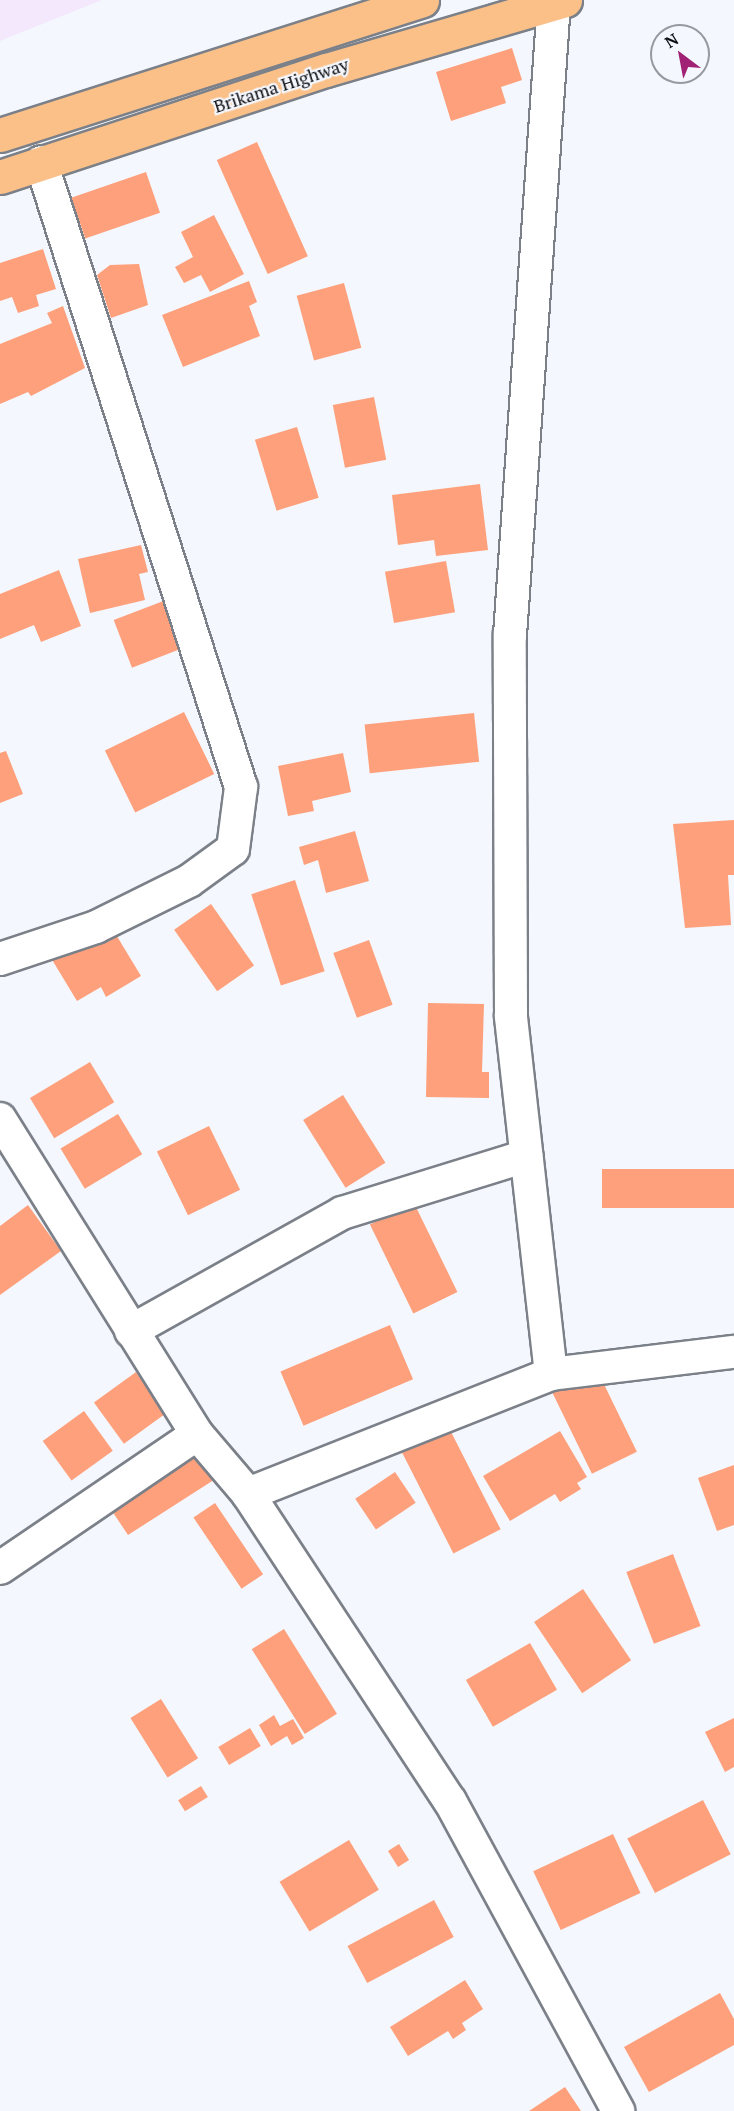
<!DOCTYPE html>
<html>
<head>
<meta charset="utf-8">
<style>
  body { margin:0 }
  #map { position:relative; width:734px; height:2111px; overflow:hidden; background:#f4f7fd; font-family:"PT Serif",serif }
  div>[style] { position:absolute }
  .commercial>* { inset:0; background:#f3e8fc }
  .building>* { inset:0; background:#fea07b; transform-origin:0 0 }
  .roads { filter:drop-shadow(2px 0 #7b8089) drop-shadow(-2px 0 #7b8089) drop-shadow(0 2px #7b8089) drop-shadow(0 -2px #7b8089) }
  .street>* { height:32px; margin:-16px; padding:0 16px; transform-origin:16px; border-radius:16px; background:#fff }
  .highway>* { height:33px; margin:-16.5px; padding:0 16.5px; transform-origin:16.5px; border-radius:16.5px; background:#fbc088 }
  span { translate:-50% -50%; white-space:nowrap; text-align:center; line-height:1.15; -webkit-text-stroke:4.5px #f4f7fd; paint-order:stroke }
  .street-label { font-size:18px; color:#0b0c10 }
  .north { position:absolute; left:650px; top:24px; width:60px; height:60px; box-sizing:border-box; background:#f4f7fd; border:2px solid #97999e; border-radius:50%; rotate:328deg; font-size:16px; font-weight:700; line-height:24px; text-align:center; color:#0b0c10 }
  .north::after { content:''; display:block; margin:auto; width:21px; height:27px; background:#a12274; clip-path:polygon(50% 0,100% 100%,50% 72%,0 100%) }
</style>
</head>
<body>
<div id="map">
  <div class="commercial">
    <div style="clip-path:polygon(0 0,102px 0,0 41px)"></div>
  </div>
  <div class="building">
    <div style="clip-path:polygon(512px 48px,522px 80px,501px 87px,506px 103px,451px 121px,436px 72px)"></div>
    <div style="left:257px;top:142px;width:125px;height:44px;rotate:66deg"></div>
    <div style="left:146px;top:172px;width:43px;height:79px;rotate:71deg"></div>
    <div style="clip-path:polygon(214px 215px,244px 274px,210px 292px,201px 275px,184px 283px,175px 267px,193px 257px,181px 232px)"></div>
    <div style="clip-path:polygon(43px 249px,56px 289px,36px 295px,39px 306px,18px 313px,12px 297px,0 301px,0 263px)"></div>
    <div style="clip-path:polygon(139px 264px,148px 305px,111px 318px,97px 275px,110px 265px)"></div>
    <div style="clip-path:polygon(249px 281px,257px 302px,249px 306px,260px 336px,183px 367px,162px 315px)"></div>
    <div style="left:344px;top:283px;width:67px;height:49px;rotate:75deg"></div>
    <div style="clip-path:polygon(63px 306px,85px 368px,31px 396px,28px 392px,0 404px,0 344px,52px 323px,47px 313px)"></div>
    <div style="left:374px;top:397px;width:64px;height:42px;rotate:79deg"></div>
    <div style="left:297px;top:427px;width:74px;height:44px;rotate:73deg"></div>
    <div style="clip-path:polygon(480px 484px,488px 550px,436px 556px,434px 540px,398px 545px,392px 495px)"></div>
    <div style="clip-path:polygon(141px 545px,148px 572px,139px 574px,145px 600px,90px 613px,78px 559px)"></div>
    <div style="left:446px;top:561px;width:52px;height:62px;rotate:80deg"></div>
    <div style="clip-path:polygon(59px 570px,81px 626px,41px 642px,34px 625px,0 639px,0 594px)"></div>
    <div style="left:166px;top:600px;width:51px;height:56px;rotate:69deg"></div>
    <div style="left:184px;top:712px;width:69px;height:88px;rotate:64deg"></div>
    <div style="left:474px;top:713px;width:49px;height:110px;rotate:84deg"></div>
    <div style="clip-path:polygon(6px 751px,23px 794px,0 803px,0 753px)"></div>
    <div style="clip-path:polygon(343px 753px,351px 792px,312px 801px,314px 811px,288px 816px,278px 766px)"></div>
    <div style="clip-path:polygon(734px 820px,734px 875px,728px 875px,731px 925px,685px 928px,673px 824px)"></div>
    <div style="clip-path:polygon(355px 831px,369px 881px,326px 893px,318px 860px,304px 865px,299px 847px)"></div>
    <div style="left:295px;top:880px;width:96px;height:46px;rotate:72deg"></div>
    <div style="left:211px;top:904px;width:75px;height:45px;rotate:55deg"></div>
    <div style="clip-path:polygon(109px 923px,141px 976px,106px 997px,101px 987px,77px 1001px,51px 958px)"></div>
    <div style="left:369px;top:940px;width:69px;height:38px;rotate:70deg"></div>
    <div style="clip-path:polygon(428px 1003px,484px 1004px,482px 1072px,489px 1072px,489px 1098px,426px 1097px)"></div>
    <div style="left:90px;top:1062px;width:47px;height:70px;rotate:59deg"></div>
    <div style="left:343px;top:1095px;width:80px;height:47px;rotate:58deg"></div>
    <div style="left:118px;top:1114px;width:47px;height:67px;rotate:59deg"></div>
    <div style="left:209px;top:1126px;width:71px;height:58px;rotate:64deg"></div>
    <div style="left:734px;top:1169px;width:39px;height:132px;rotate:90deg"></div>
    <div style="left:414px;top:1203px;width:99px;height:49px;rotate:64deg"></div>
    <div style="clip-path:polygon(28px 1205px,61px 1251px,0 1295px,0 1226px)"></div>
    <div style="left:390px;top:1325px;width:59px;height:119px;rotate:67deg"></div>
    <div style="left:597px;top:1370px;width:91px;height:50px;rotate:64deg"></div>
    <div style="left:136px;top:1372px;width:51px;height:52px;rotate:54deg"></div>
    <div style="left:84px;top:1411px;width:49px;height:51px;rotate:54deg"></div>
    <div style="left:448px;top:1426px;width:116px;height:53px;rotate:63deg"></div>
    <div style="clip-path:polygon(560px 1431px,587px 1477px,577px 1483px,581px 1489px,560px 1502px,555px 1494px,510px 1521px,483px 1476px)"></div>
    <div style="clip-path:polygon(199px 1444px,220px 1476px,128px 1535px,112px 1511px,187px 1461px,183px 1455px)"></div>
    <div style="clip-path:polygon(734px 1465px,734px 1525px,717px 1531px,698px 1478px)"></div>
    <div style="left:395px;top:1472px;width:37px;height:48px;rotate:56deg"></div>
    <div style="left:215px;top:1503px;width:86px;height:26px;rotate:56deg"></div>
    <div style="left:673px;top:1554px;width:77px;height:50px;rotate:69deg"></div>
    <div style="left:583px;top:1589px;width:86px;height:59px;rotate:56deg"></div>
    <div style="left:284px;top:1629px;width:100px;height:38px;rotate:58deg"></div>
    <div style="left:530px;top:1643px;width:54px;height:74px;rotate:60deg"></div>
    <div style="left:161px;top:1699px;width:70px;height:36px;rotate:58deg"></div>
    <div style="clip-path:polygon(274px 1715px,280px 1726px,293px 1719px,304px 1738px,292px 1745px,287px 1736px,271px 1746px,259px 1725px)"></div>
    <div style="clip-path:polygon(734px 1718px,734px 1767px,725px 1772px,705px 1732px)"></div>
    <div style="left:250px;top:1728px;width:21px;height:37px;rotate:59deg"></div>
    <div style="left:201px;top:1786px;width:13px;height:27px;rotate:58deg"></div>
    <div style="left:703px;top:1800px;width:61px;height:85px;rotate:63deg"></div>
    <div style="left:613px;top:1834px;width:65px;height:88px;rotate:65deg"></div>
    <div style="left:349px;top:1840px;width:58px;height:81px;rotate:59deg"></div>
    <div style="left:399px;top:1844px;width:19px;height:13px;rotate:58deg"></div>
    <div style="left:434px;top:1900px;width:42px;height:98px;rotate:62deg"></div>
    <div style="clip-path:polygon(465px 1980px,483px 2009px,462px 2023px,466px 2030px,453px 2039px,448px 2031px,408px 2056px,390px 2027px)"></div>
    <div style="clip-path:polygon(720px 1993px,734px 2019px,734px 2045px,649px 2092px,624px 2047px)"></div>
    <div style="clip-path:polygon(565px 2087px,581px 2111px,529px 2111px)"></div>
  </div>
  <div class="roads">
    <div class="street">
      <div style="left:0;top:959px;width:101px;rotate:-18.4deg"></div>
      <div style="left:96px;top:927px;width:104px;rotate:-26.3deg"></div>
      <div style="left:189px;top:881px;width:54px;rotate:-36deg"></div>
      <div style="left:233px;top:849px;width:63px;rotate:-82.6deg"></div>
      <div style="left:241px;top:787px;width:656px;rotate:-107.74deg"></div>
      <div style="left:0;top:1119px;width:372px;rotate:58deg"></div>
      <div style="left:197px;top:1434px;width:79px;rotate:49.6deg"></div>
      <div style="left:248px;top:1494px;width:367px;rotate:56.7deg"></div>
      <div style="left:450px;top:1801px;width:353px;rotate:61.5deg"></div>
      <div style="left:131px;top:1331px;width:242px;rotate:-29.2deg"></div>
      <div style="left:342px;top:1213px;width:193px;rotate:-17.2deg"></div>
      <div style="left:551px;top:1374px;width:360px;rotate:-96.4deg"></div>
      <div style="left:511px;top:1016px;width:381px;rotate:-90.2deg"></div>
      <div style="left:510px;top:635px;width:634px;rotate:-86.02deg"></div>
      <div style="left:248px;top:1494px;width:326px;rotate:-21.6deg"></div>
      <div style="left:551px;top:1374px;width:184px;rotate:-6.9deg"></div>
      <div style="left:0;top:1568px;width:238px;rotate:-34.2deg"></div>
    </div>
    <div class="highway">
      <div style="left:0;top:135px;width:443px;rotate:-17.7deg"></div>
      <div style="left:0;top:177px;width:343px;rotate:-18.2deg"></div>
      <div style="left:326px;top:70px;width:249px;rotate:-16.3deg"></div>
    </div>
  </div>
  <div class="street-label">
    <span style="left:281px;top:85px;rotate:-18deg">Brikama Highway</span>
  </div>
  <div class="north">N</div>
</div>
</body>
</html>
